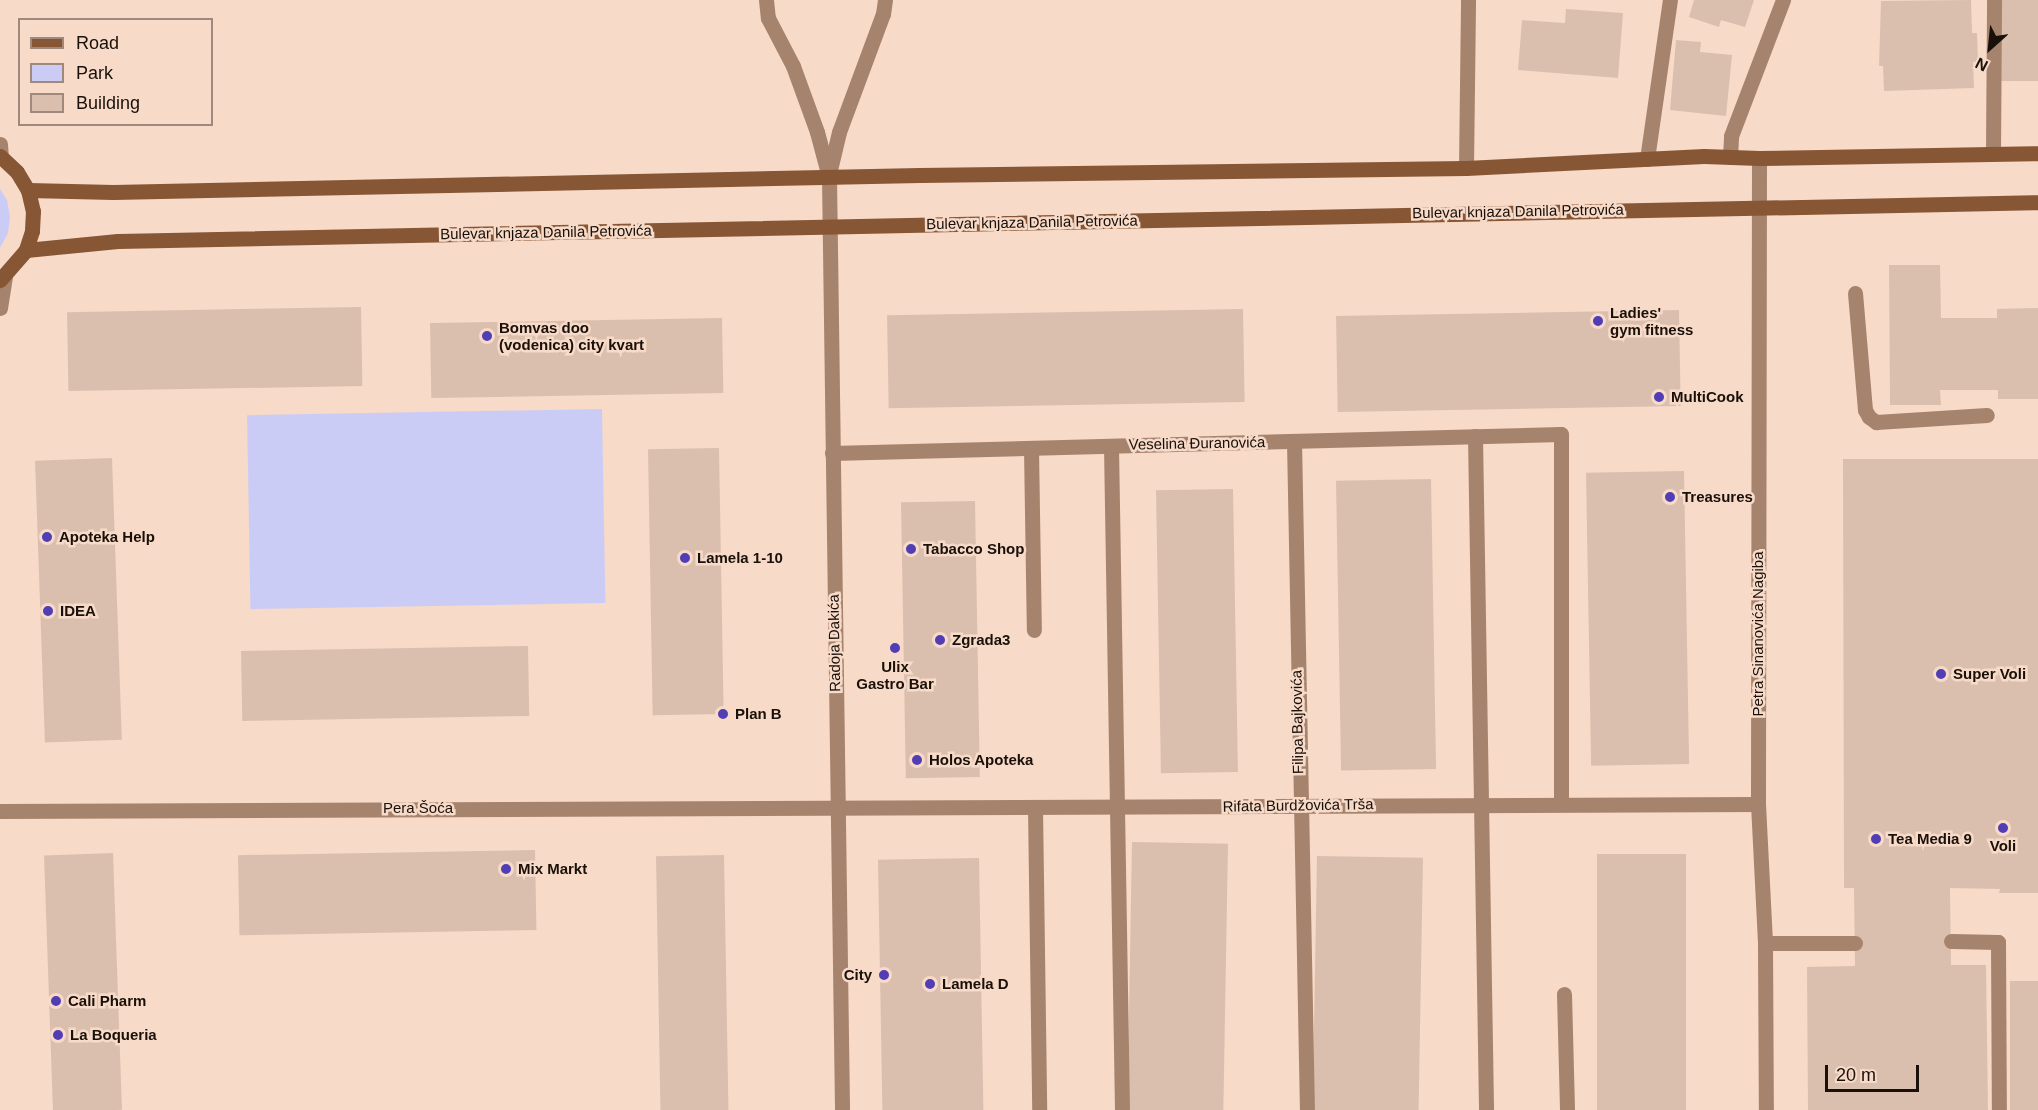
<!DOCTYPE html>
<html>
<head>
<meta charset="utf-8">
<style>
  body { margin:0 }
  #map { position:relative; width:2038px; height:1110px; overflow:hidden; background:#f7dac8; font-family:Arial,sans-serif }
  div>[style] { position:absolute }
  .green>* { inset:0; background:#cbccf6; transform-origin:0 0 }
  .building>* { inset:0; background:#dbbfae; transform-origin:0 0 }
  .lane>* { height:15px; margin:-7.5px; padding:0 7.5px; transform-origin:7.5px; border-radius:7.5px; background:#a6836d }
  .street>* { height:15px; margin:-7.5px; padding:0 7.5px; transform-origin:7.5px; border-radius:7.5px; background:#a6836d }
  .secondary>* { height:15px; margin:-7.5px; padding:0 7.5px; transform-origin:7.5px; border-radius:7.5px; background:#875634 }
  .dots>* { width:16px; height:16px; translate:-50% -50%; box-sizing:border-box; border:3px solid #f7dac8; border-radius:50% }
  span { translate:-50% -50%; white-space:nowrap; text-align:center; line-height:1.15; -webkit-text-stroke:5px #f7dac8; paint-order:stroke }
  .street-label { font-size:15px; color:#191009 }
  .poi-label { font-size:15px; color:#191009; font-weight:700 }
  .left { translate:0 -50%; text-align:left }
  .right { translate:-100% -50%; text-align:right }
  .legend { position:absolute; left:18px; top:18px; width:195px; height:108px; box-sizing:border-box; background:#f7dac8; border:2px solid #9e897c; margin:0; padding:8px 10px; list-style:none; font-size:18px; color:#191009 }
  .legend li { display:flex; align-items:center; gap:12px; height:30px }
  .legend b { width:30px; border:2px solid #9e897c }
  .north { position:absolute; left:1960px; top:18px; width:60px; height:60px; -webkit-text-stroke:4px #f7dac8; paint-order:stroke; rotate:207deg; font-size:16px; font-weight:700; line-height:24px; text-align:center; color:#191009 }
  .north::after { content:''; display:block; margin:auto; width:21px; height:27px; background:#191009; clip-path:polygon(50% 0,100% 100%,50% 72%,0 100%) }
  .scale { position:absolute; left:1825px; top:1065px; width:94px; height:27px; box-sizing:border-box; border:3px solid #191009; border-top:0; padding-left:8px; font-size:18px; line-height:21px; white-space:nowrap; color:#191009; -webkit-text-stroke:4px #f7dac8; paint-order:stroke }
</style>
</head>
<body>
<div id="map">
  <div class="green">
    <div style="clip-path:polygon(0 189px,7px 200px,10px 217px,8px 233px,0 248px)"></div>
    <div style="left:602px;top:409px;width:194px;height:355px;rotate:89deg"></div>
  </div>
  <div class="building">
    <div style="clip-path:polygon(1694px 0,1754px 0,1745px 27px,1721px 20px,1719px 27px,1689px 17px)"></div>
    <div style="clip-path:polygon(1971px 0,1972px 33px,1977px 33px,1978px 62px,1973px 62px,1974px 88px,1884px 91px,1883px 66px,1879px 66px,1881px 1px)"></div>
    <div style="left:1997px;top:0;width:41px;height:81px"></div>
    <div style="clip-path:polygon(1566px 9px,1623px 13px,1618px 78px,1518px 70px,1522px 20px,1565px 23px)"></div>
    <div style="clip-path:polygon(1676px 40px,1701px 42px,1700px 52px,1732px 55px,1726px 116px,1670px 110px)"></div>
    <div style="clip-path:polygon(1889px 265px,1940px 265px,1941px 318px,1997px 318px,1997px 309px,2038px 308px,2038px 399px,1998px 399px,1998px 390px,1940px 390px,1941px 405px,1890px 405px)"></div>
    <div style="left:361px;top:307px;width:79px;height:294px;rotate:89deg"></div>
    <div style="left:1243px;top:309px;width:93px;height:356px;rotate:89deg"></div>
    <div style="left:1679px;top:310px;width:96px;height:343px;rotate:89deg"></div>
    <div style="left:722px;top:318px;width:75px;height:292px;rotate:89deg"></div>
    <div style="left:719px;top:448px;width:266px;height:71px;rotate:89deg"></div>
    <div style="left:112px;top:458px;width:282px;height:77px;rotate:88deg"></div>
    <div style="clip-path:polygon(1843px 459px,2038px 459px,2038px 893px,1999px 893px,2000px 889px,1950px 888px,1951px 965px,1986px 965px,1988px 1110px,1808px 1110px,1807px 967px,1855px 966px,1854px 888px,1844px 888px)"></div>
    <div style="left:1684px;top:471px;width:293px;height:98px;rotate:89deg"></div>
    <div style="left:1431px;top:479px;width:290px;height:95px;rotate:89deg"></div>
    <div style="left:1233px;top:489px;width:283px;height:77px;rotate:89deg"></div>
    <div style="left:975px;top:501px;width:276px;height:74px;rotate:89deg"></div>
    <div style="left:528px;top:646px;width:70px;height:287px;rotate:89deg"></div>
    <div style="left:1132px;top:842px;width:96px;height:268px;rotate:1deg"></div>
    <div style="left:535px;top:850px;width:80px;height:297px;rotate:89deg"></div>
    <div style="left:113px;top:853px;width:257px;height:69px;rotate:88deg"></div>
    <div style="left:1686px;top:854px;width:256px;height:89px;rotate:90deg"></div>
    <div style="left:724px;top:855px;width:255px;height:68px;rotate:89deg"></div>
    <div style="left:1317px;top:856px;width:106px;height:254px;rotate:1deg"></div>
    <div style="left:979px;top:858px;width:252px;height:101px;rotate:89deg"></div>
    <div style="left:2010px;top:981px;width:28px;height:129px"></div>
  </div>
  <div class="lane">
    <div style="left:766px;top:0;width:18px;rotate:84deg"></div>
    <div style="left:768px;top:18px;width:54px;rotate:62.5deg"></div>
    <div style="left:793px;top:66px;width:70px;rotate:70deg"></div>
    <div style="left:817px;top:132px;width:47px;rotate:75.1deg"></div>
    <div style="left:1993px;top:153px;width:153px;rotate:-89.6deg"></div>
    <div style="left:1730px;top:157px;width:21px;rotate:-87deg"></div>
    <div style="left:1731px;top:136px;width:146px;rotate:-69.1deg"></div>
    <div style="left:1647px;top:159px;width:161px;rotate:-81.8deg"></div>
    <div style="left:829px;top:174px;width:43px;rotate:-76.6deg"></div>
    <div style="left:839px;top:132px;width:126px;rotate:-69.6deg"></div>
    <div style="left:883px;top:14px;width:14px;rotate:-82deg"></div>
    <div style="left:1855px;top:293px;width:117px;rotate:85.1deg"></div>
    <div style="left:1865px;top:410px;width:8px;rotate:60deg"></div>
    <div style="left:1869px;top:417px;width:9px;rotate:36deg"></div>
    <div style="left:1876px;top:422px;width:111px;rotate:-3.6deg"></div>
    <div style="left:1475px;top:436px;width:674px;rotate:89.06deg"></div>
    <div style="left:1294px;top:441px;width:669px;rotate:88.89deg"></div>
    <div style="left:1111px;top:446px;width:664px;rotate:89.05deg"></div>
    <div style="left:1031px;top:448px;width:182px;rotate:89.1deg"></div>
    <div style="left:832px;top:453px;width:729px;rotate:-1.49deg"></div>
    <div style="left:1561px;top:434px;width:370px;rotate:90deg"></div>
    <div style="left:1035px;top:807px;width:303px;rotate:89.2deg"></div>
    <div style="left:1951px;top:941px;width:47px;rotate:1.2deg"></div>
    <div style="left:1998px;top:942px;width:168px;rotate:89.7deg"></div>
    <div style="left:1765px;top:943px;width:90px"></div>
    <div style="left:1564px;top:994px;width:116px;rotate:88.5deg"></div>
  </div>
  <div class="street">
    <div style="left:0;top:144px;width:13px;rotate:86deg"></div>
    <div style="left:1759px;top:158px;width:646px;rotate:90.09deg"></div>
    <div style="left:1758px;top:804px;width:139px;rotate:87.1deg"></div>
    <div style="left:1765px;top:943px;width:167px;rotate:89.7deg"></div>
    <div style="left:1466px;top:168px;width:168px;rotate:-89.3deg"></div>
    <div style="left:829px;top:177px;width:933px;rotate:89.2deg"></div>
    <div style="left:0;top:308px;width:31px;rotate:-81deg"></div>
    <div style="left:0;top:811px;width:1758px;rotate:-0.23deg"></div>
  </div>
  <div class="secondary">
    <div style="left:0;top:156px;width:23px;rotate:43deg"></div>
    <div style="left:17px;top:172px;width:21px;rotate:59deg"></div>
    <div style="left:28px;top:190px;width:22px;rotate:77deg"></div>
    <div style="left:33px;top:211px;width:20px;rotate:93deg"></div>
    <div style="left:32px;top:231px;width:20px;rotate:108deg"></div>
    <div style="left:26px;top:250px;width:40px;rotate:131deg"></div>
    <div style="left:28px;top:190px;width:85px;rotate:1.3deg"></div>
    <div style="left:113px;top:192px;width:807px;rotate:-1.21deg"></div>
    <div style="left:920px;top:175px;width:546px;rotate:-0.73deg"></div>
    <div style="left:1466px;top:168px;width:238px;rotate:-2.9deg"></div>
    <div style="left:1704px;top:156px;width:55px;rotate:2.1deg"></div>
    <div style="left:1759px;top:158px;width:279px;rotate:-1deg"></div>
    <div style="left:26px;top:250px;width:92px;rotate:-5.6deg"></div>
    <div style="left:118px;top:241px;width:1920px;rotate:-1.16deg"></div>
  </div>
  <div class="dots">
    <div style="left:1598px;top:321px;background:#513db4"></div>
    <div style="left:487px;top:336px;background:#513db4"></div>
    <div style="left:1659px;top:397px;background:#513db4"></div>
    <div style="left:1670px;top:497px;background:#513db4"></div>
    <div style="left:47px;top:537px;background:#513db4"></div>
    <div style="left:911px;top:549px;background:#513db4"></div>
    <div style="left:685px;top:558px;background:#513db4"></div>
    <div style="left:48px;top:611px;background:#513db4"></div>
    <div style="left:940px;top:640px;background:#513db4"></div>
    <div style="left:895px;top:648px;background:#513db4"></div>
    <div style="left:1941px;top:674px;background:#513db4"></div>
    <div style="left:723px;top:714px;background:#513db4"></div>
    <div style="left:917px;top:760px;background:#513db4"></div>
    <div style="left:2003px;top:828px;background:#513db4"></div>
    <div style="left:1876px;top:839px;background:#513db4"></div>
    <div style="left:506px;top:869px;background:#513db4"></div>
    <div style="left:884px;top:975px;background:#513db4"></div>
    <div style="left:930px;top:984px;background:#513db4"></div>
    <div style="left:56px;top:1001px;background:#513db4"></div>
    <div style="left:58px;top:1035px;background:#513db4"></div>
  </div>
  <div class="street-label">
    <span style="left:1518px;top:211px;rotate:-1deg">Bulevar knjaza Danila Petrovića</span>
    <span style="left:1032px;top:222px;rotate:-1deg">Bulevar knjaza Danila Petrovića</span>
    <span style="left:546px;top:232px;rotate:-1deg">Bulevar knjaza Danila Petrovića</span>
    <span style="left:1197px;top:443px;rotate:-1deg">Veselina Đuranovića</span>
    <span style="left:1758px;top:634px;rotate:-90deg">Petra Sinanovića Nagiba</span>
    <span style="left:834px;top:643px;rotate:-91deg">Radoja Dakića</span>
    <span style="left:1297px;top:722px;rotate:-91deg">Filipa Bajkovića</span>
    <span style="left:1298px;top:805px;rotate:-1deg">Rifata Burdžovića Trša</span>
    <span style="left:418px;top:808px">Pera Šoća</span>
  </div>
  <div class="poi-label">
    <span class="left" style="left:1610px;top:321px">Ladies'<br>gym fitness</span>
    <span class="left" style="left:499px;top:336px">Bomvas doo<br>(vodenica) city kvart</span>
    <span class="left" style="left:1671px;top:397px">MultiCook</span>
    <span class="left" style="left:1682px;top:497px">Treasures</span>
    <span class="left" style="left:59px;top:537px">Apoteka Help</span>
    <span class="left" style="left:923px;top:549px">Tabacco Shop</span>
    <span class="left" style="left:697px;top:558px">Lamela 1-10</span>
    <span class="left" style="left:60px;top:611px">IDEA</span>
    <span class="left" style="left:952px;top:640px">Zgrada3</span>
    <span style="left:895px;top:675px">Ulix<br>Gastro Bar</span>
    <span class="left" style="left:1953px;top:674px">Super Voli</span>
    <span class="left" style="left:735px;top:714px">Plan B</span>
    <span class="left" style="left:929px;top:760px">Holos Apoteka</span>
    <span class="left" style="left:1888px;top:839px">Tea Media 9</span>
    <span style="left:2003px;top:846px">Voli</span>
    <span class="left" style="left:518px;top:869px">Mix Markt</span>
    <span class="right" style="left:872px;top:975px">City</span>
    <span class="left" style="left:942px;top:984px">Lamela D</span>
    <span class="left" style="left:68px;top:1001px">Cali Pharm</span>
    <span class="left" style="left:70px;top:1035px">La Boqueria</span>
  </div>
  <ul class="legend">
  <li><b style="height:8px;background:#875634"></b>Road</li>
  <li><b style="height:16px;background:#cbccf6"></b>Park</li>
  <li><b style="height:16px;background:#dbbfae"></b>Building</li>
  </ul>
  <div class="north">N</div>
  <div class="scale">20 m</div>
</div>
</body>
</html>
